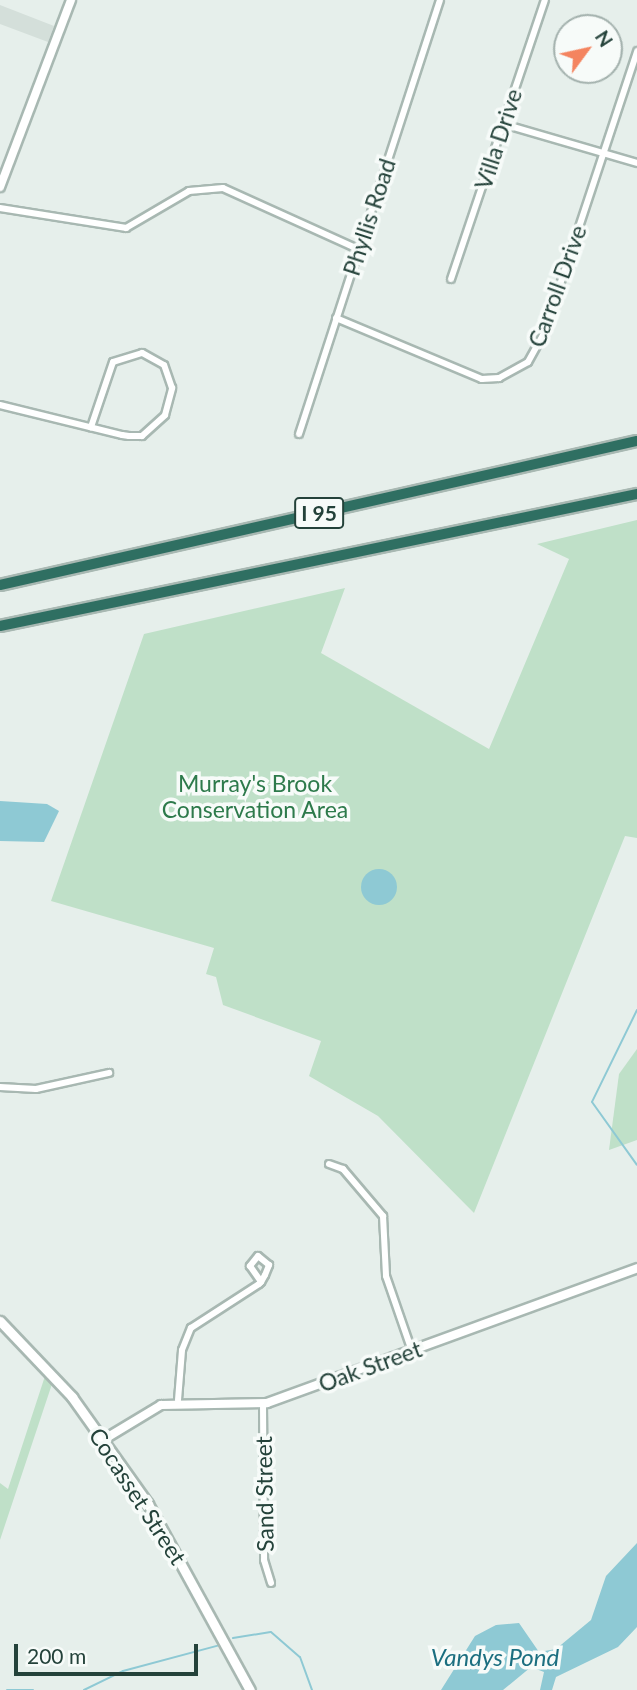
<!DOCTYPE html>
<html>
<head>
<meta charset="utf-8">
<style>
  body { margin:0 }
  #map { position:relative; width:637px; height:1690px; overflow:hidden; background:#e6efeb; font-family:Lato,sans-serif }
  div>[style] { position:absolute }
  .built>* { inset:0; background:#d4dfda }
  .green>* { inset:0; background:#bfe0c8 }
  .water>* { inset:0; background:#8ec9d4 }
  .round { border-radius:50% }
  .stream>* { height:2px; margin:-1px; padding:0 1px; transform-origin:1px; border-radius:1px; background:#8ec9d4 }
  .roads { filter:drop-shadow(2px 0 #a8b8b2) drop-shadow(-2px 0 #a8b8b2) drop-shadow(0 2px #a8b8b2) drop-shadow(0 -2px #a8b8b2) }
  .minor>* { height:6px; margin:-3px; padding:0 3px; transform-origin:3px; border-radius:3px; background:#fff }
  .tertiary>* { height:8px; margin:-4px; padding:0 4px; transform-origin:4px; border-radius:4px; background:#fff }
  .secondary>* { height:9px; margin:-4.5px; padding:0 4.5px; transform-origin:4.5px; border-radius:4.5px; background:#fff }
  .motorway>* { height:10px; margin:-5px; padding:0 5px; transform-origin:5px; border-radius:5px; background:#2f6f62 }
  span { translate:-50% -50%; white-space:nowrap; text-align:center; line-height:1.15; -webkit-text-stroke:7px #f7fbf9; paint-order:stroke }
  .shield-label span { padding:2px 5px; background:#f7fbf9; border:2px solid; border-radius:5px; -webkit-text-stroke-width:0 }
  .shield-label { font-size:21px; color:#24423a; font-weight:700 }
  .street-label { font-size:23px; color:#24423a }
  .park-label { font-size:23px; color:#2d7a4b }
  .water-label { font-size:24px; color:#1c6f80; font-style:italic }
  .north { position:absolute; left:553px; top:14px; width:70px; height:70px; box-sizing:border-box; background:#f7fbf9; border:2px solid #a3b1ad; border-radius:50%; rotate:57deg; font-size:19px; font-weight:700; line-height:28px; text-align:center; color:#24423a }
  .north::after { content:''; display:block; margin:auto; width:24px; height:32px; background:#f4845f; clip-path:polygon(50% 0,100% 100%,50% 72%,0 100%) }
  .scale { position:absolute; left:14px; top:1644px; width:184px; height:32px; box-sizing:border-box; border:4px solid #24423a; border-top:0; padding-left:9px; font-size:21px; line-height:24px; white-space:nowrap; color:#24423a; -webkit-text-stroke:5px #f7fbf9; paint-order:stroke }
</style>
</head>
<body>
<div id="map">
  <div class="built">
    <div style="clip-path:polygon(0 5px,54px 26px,48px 42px,0 24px)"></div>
  </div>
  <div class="green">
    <div style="clip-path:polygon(637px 520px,637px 838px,625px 836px,474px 1213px,378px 1116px,309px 1076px,321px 1041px,223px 1005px,216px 977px,206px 974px,214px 948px,51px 901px,144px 634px,345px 588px,321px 653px,489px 749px,569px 559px,537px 544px)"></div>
    <div style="clip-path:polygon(637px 1049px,637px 1140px,609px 1150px,619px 1074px)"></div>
    <div style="clip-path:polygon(45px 1376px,52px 1384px,0 1540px,0 1483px,8px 1489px)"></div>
  </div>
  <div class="water">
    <div style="clip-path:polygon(0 801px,47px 804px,59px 811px,44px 842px,0 841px)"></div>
    <div class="round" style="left:361px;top:869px;width:36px;height:36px"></div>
    <div style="clip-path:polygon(637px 1543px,637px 1627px,618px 1647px,556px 1677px,552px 1690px,540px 1690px,544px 1672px,531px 1667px,503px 1690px,441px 1690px,475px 1636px,496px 1625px,519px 1623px,539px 1652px,556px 1649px,591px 1620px,606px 1576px)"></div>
  </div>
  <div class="stream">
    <div style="left:637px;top:1010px;width:102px;rotate:116.1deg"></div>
    <div style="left:592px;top:1102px;width:77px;rotate:54.5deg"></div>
    <div style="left:233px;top:1638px;width:38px;rotate:-9deg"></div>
    <div style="left:271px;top:1632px;width:38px;rotate:41deg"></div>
    <div style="left:300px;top:1657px;width:35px;rotate:70deg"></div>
    <div style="left:7px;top:1690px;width:26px"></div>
    <div style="left:84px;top:1690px;width:43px;rotate:-26deg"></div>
    <div style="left:123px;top:1671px;width:100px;rotate:-15deg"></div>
  </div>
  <div class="roads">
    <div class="minor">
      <div style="left:503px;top:124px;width:140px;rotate:16.2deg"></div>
      <div style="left:0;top:208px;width:128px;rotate:9deg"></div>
      <div style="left:126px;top:228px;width:73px;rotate:-30.4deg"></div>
      <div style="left:189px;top:191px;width:34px;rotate:-5deg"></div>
      <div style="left:223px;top:188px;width:148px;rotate:24.3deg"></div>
      <div style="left:451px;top:279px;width:294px;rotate:-71.4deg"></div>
      <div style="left:336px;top:318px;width:158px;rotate:22.7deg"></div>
      <div style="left:482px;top:379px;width:17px;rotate:-3deg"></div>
      <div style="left:499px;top:378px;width:33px;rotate:-29deg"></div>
      <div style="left:528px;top:362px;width:33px;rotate:-61deg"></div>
      <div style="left:544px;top:333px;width:297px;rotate:-71.7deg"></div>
      <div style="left:0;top:405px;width:126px;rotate:13.8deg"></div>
      <div style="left:122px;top:435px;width:7px;rotate:8deg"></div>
      <div style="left:129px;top:436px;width:13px"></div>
      <div style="left:142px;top:436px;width:31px;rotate:-42deg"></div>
      <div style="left:165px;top:415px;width:28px;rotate:-75deg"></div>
      <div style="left:172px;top:388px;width:24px;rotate:-109deg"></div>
      <div style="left:164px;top:365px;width:25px;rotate:-151deg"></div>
      <div style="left:142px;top:353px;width:30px;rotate:163deg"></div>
      <div style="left:113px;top:362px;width:69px;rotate:108.7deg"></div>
      <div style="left:299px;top:434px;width:456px;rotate:-72deg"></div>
      <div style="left:0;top:1087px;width:36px;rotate:3deg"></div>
      <div style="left:36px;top:1089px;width:75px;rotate:-12.4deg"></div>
      <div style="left:329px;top:1164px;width:15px;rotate:20deg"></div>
      <div style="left:343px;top:1169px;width:62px;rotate:49.6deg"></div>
      <div style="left:383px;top:1216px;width:60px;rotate:87.1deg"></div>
      <div style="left:386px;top:1276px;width:79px;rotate:70.9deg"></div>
      <div style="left:178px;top:1400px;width:50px;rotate:-85.4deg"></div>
      <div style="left:182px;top:1350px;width:24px;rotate:-68deg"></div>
      <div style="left:191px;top:1328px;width:81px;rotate:-32.9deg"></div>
      <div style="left:259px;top:1284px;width:3px;rotate:-45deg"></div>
      <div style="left:261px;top:1282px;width:8px;rotate:-60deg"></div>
      <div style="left:265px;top:1275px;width:11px;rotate:-68deg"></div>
      <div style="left:269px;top:1265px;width:14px;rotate:-141deg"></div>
      <div style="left:258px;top:1256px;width:13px;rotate:129deg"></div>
      <div style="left:250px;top:1266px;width:19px;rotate:55deg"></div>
      <div style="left:263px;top:1404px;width:156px;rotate:89.6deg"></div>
      <div style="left:264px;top:1560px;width:24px;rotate:73deg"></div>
    </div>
    <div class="tertiary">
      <div style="left:0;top:187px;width:200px;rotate:-69.2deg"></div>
      <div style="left:103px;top:1440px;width:68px;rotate:-31.1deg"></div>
      <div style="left:161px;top:1405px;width:106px;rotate:-1.1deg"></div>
      <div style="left:267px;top:1403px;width:394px;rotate:-20deg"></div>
    </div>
    <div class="secondary">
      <div style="left:0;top:1321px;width:105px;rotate:46.5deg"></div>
      <div style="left:72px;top:1397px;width:131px;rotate:54.6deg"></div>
      <div style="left:148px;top:1504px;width:212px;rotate:61.3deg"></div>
    </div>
    <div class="motorway">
      <div style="left:0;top:585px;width:653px;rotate:-12.74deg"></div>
      <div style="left:0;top:626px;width:651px;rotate:-11.71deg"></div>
    </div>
  </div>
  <div class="shield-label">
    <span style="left:319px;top:513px">I 95</span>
  </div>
  <div class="street-label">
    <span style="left:498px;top:139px;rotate:-72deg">Villa Drive</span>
    <span style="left:369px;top:217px;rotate:-72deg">Phyllis Road</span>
    <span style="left:557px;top:286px;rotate:-70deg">Carroll Drive</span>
    <span style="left:370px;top:1366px;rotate:-20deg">Oak Street</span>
    <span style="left:264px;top:1494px;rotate:-91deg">Sand Street</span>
    <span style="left:138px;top:1496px;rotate:57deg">Cocasset Street</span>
  </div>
  <div class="park-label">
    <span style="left:255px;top:796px">Murray's Brook<br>Conservation Area</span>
  </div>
  <div class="water-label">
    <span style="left:495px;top:1657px">Vandys Pond</span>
  </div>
  <div class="north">N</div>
  <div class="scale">200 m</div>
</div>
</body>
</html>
